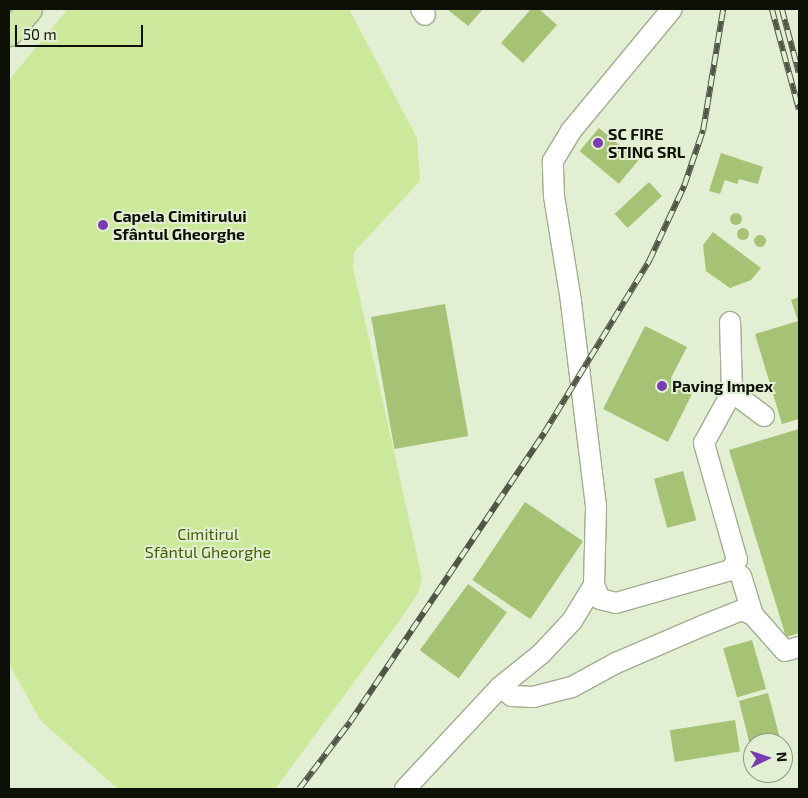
<!DOCTYPE html>
<html>
<head>
<meta charset="utf-8">
<style>
  body { margin:0 }
  #map { position:relative; width:808px; height:798px; overflow:hidden; background:#e3efd2; font-family:"Exo 2",sans-serif }
  div>[style] { position:absolute }
  .green>* { inset:0; background:#cce89a }
  .building>* { inset:0; background:#a6c274; transform-origin:0 0 }
  .round { border-radius:50% }
  .roads { filter:drop-shadow(1px 0 #a2ad91) drop-shadow(-1px 0 #a2ad91) drop-shadow(0 1px #a2ad91) drop-shadow(0 -1px #a2ad91) }
  .minor>* { height:20px; margin:-10px; padding:0 10px; transform-origin:10px; border-radius:10px; background:#fff }
  .major>* { height:25px; margin:-12.5px; padding:0 12.5px; transform-origin:12.5px; border-radius:12.5px; background:#d3e9aa }
  .rail>* { height:5.5px; margin-top:-2.75px; transform-origin:0; background:repeating-linear-gradient(90deg,#e3efd2 0 11px,#505747 0 22px); box-sizing:border-box; border-block:1px solid #505747 }
  .dots>* { width:14px; height:14px; translate:-50% -50%; box-sizing:border-box; border:2px solid #e3efd2; border-radius:50% }
  span { translate:-50% -50%; white-space:nowrap; text-align:center; line-height:1.15; -webkit-text-stroke:4px #e3efd2; paint-order:stroke }
  .poi-label { font-size:16px; color:#0c1006; font-weight:700 }
  .left { translate:0 -50%; text-align:left }
  .park-label { font-size:16px; color:#475e04 }
  .frame { position:absolute; inset:0; border:10px solid #0c1006; pointer-events:none }
  .north { position:absolute; left:743px; top:733px; width:50px; height:50px; box-sizing:border-box; background:#e3efd2; border:1px solid #8d9680; border-radius:50%; rotate:86deg; font-size:14px; font-weight:700; line-height:20px; text-align:center; color:#0c1006 }
  .north::after { content:''; display:block; margin:auto; width:18px; height:22px; background:#7a3cb1; clip-path:polygon(50% 0,100% 100%,50% 72%,0 100%) }
  .scale { position:absolute; left:15px; top:25px; width:128px; height:22px; box-sizing:border-box; border:2px solid #0c1006; border-top:0; padding-left:6px; font-size:15px; line-height:18px; white-space:nowrap; color:#0c1006; -webkit-text-stroke:4px #e3efd2; paint-order:stroke }
</style>
</head>
<body>
<div id="map">
  <div class="green">
    <div style="clip-path:polygon(68px 9px,349px 9px,417px 138px,420px 181px,354px 252px,353px 267px,422px 578px,418px 593px,400px 620px,275px 789px,118px 789px,41px 721px,9px 664px,9px 80px)"></div>
  </div>
  <div class="building">
    <div style="clip-path:polygon(447px 9px,483px 9px,468px 26px)"></div>
    <div style="clip-path:polygon(531px 9px,539px 9px,557px 25px,523px 63px,501px 43px)"></div>
    <div style="left:599px;top:128px;width:51px;height:30px;rotate:40deg"></div>
    <div style="clip-path:polygon(721px 153px,763px 167px,758px 184px,739px 179px,737px 184px,725px 180px,720px 194px,709px 191px)"></div>
    <div style="left:649px;top:182px;width:19px;height:47px;rotate:47deg"></div>
    <div class="round" style="left:730px;top:213px;width:12px;height:12px"></div>
    <div class="round" style="left:737px;top:228px;width:12px;height:12px"></div>
    <div style="clip-path:polygon(713px 232px,761px 268px,751px 280px,730px 288px,706px 271px,703px 245px)"></div>
    <div class="round" style="left:754px;top:235px;width:12px;height:12px"></div>
    <div style="clip-path:polygon(799px 297px,799px 419px,782px 424px,755px 334px,798px 321px,791px 300px)"></div>
    <div style="left:445px;top:304px;width:134px;height:75px;rotate:80deg"></div>
    <div style="clip-path:polygon(645px 326px,687px 347px,671px 378px,694px 390px,668px 442px,603px 409px)"></div>
    <div style="clip-path:polygon(799px 429px,799px 633px,786px 637px,729px 450px)"></div>
    <div style="left:683px;top:471px;width:51px;height:30px;rotate:75deg"></div>
    <div style="left:525px;top:502px;width:70px;height:94px;rotate:34deg"></div>
    <div style="left:468px;top:584px;width:48px;height:82px;rotate:36deg"></div>
    <div style="left:752px;top:640px;width:51px;height:30px;rotate:74deg"></div>
    <div style="clip-path:polygon(768px 693px,781px 742px,753px 743px,752px 753px,739px 701px)"></div>
    <div style="left:735px;top:720px;width:32px;height:66px;rotate:81deg"></div>
  </div>
  <div class="roads">
    <div class="minor">
      <div style="left:421px;top:9px;width:7px;rotate:56deg"></div>
      <div style="left:732px;top:392px;width:40px;rotate:37deg"></div>
      <div style="left:741px;top:576px;width:41px;rotate:72.9deg"></div>
      <div style="left:753px;top:615px;width:48px;rotate:48.4deg"></div>
      <div style="left:785px;top:651px;width:15px;rotate:-16deg"></div>
      <div style="left:594px;top:585px;width:15px;rotate:67deg"></div>
      <div style="left:600px;top:599px;width:16px;rotate:14deg"></div>
      <div style="left:616px;top:603px;width:120px;rotate:-16deg"></div>
      <div style="left:731px;top:570px;width:12px;rotate:-59deg"></div>
      <div style="left:737px;top:560px;width:122px;rotate:-105.8deg"></div>
      <div style="left:704px;top:443px;width:58px;rotate:-61.2deg"></div>
      <div style="left:732px;top:392px;width:70px;rotate:-91.6deg"></div>
      <div style="left:500px;top:687px;width:15px;rotate:37deg"></div>
      <div style="left:512px;top:696px;width:21px;rotate:3deg"></div>
      <div style="left:533px;top:697px;width:40px;rotate:-14.4deg"></div>
      <div style="left:572px;top:687px;width:50px;rotate:-28.6deg"></div>
      <div style="left:616px;top:663px;width:94px;rotate:-23.3deg"></div>
      <div style="left:702px;top:626px;width:43px;rotate:-21.8deg"></div>
      <div style="left:742px;top:610px;width:12px;rotate:24deg"></div>
      <div style="left:405px;top:789px;width:139px;rotate:-47deg"></div>
      <div style="left:500px;top:687px;width:53px;rotate:-38.8deg"></div>
      <div style="left:541px;top:654px;width:45px;rotate:-46.8deg"></div>
      <div style="left:572px;top:621px;width:42px;rotate:-58.6deg"></div>
      <div style="left:594px;top:585px;width:79px;rotate:-88.5deg"></div>
      <div style="left:596px;top:506px;width:207px;rotate:-97deg"></div>
      <div style="left:571px;top:301px;width:106px;rotate:-99.2deg"></div>
      <div style="left:554px;top:196px;width:35px;rotate:-92deg"></div>
      <div style="left:553px;top:161px;width:35px;rotate:-59deg"></div>
      <div style="left:571px;top:131px;width:158px;rotate:-50.4deg"></div>
    </div>
    <div class="major">
      <div style="left:9px;top:33px;width:31px;rotate:-50deg"></div>
    </div>
  </div>
  <div class="rail">
    <div style="left:772px;top:9px;width:104px;rotate:74.9deg"></div>
    <div style="left:782px;top:9px;width:66px;rotate:75.1deg"></div>
    <div style="left:299px;top:789px;width:84px;rotate:-52.7deg"></div>
    <div style="left:350px;top:722px;width:348px;rotate:-56.1deg"></div>
    <div style="left:544px;top:433px;width:202px;rotate:-58.6deg"></div>
    <div style="left:649px;top:261px;width:83px;rotate:-65deg"></div>
    <div style="left:684px;top:186px;width:59px;rotate:-71.3deg"></div>
    <div style="left:703px;top:130px;width:123px;rotate:-80.6deg"></div>
  </div>
  <div class="dots">
    <div style="left:598px;top:143px;background:#7a3cb1"></div>
    <div style="left:103px;top:225px;background:#7a3cb1"></div>
    <div style="left:662px;top:386px;background:#7a3cb1"></div>
  </div>
  <div class="poi-label">
    <span class="left" style="left:608px;top:143px">SC FIRE<br>STING SRL</span>
    <span class="left" style="left:113px;top:225px">Capela Cimitirului<br>Sfântul Gheorghe</span>
    <span class="left" style="left:672px;top:386px">Paving Impex</span>
  </div>
  <div class="park-label">
    <span style="left:208px;top:543px">Cimitirul<br>Sfântul Gheorghe</span>
  </div>
  <div class="frame"></div>
  <div class="north">N</div>
  <div class="scale">50 m</div>
</div>
</body>
</html>
